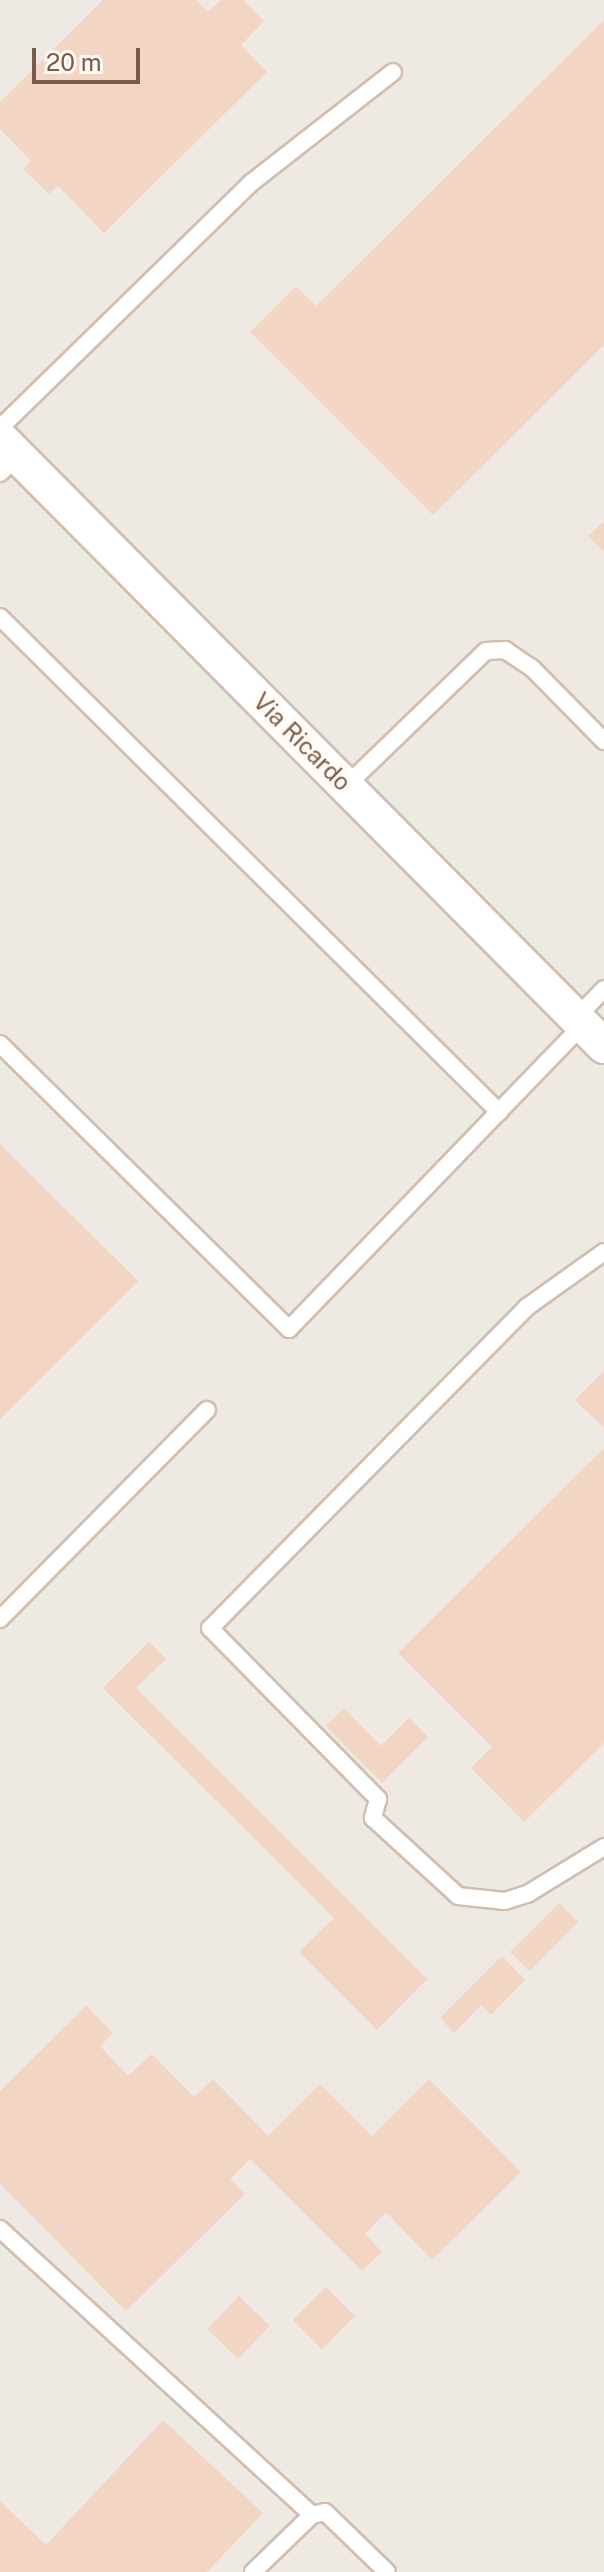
<!DOCTYPE html>
<html>
<head>
<meta charset="utf-8">
<style>
  body { margin:0 }
  #map { position:relative; width:604px; height:2572px; overflow:hidden; background:#fdf6ec; font-family:"Public Sans",sans-serif }
  div>[style] { position:absolute }
  .industrial>* { inset:0; background:#efe9e4; transform-origin:0 0 }
  .building>* { inset:0; background:#f3d5c3; transform-origin:0 0 }
  .roads { filter:drop-shadow(2px 0 #d1beb0) drop-shadow(-2px 0 #d1beb0) drop-shadow(0 2px #d1beb0) drop-shadow(0 -2px #d1beb0) }
  .lane>* { height:16px; margin:-8px; padding:0 8px; transform-origin:8px; border-radius:8px; background:#fff }
  .street>* { height:34px; margin:-17px; padding:0 17px; transform-origin:17px; border-radius:17px; background:#fff }
  span { translate:-50% -50%; white-space:nowrap; text-align:center; line-height:1.15; -webkit-text-stroke:8px #fffaf3; paint-order:stroke }
  .street-label { font-size:24px; color:#7a5c4d }
  .scale { position:absolute; left:32px; top:48px; width:108px; height:36px; box-sizing:border-box; border:4px solid #7a5c4d; border-top:0; padding-left:10px; font-size:24px; line-height:28px; white-space:nowrap; color:#7a5c4d; -webkit-text-stroke:6px #fffaf3; paint-order:stroke }
</style>
</head>
<body>
<div id="map">
  <div class="industrial">
    <div style="left:0;top:0;width:604px;height:2572px"></div>
  </div>
  <div class="building">
    <div style="clip-path:polygon(103px 0,196px 0,208px 12px,221px 0,243px 0,264px 21px,241px 45px,267px 72px,104px 233px,58px 186px,49px 194px,23px 169px,31px 161px,0 129px,0 102px)"></div>
    <div style="clip-path:polygon(604px 20px,604px 345px,433px 515px,250px 332px,296px 286px,316px 306px)"></div>
    <div style="clip-path:polygon(604px 521px,604px 552px,588px 536px)"></div>
    <div style="clip-path:polygon(0 1144px,138px 1281px,0 1419px)"></div>
    <div style="clip-path:polygon(604px 1371px,604px 1428px,575px 1400px)"></div>
    <div style="clip-path:polygon(604px 1448px,604px 1743px,524px 1822px,471px 1768px,492px 1747px,398px 1653px)"></div>
    <div style="clip-path:polygon(149px 1642px,166px 1659px,136px 1688px,427px 1979px,377px 2030px,299px 1952px,334px 1918px,103px 1688px)"></div>
    <div style="clip-path:polygon(344px 1708px,381px 1746px,409px 1718px,428px 1737px,382px 1783px,326px 1726px)"></div>
    <div style="left:559px;top:1903px;width:27px;height:69px;rotate:45deg"></div>
    <div style="clip-path:polygon(502px 1956px,525px 1980px,491px 2015px,481px 2005px,454px 2033px,440px 2018px)"></div>
    <div style="clip-path:polygon(86px 2006px,113px 2033px,100px 2046px,128px 2076px,152px 2054px,194px 2097px,213px 2079px,268px 2136px,320px 2084px,372px 2136px,429px 2079px,521px 2172px,432px 2260px,386px 2212px,365px 2234px,382px 2252px,362px 2271px,250px 2159px,230px 2179px,245px 2194px,126px 2311px,0 2184px,0 2091px)"></div>
    <div style="left:326px;top:2287px;width:41px;height:47px;rotate:45deg"></div>
    <div style="left:239px;top:2296px;width:43px;height:46px;rotate:44deg"></div>
    <div style="clip-path:polygon(163px 2420px,263px 2513px,207px 2572px,0 2572px,0 2501px,46px 2545px)"></div>
  </div>
  <div class="roads">
    <div class="lane">
      <div style="left:0;top:428px;width:351px;rotate:-44.3deg"></div>
      <div style="left:251px;top:183px;width:180px;rotate:-38deg"></div>
      <div style="left:0;top:473px;width:25px;rotate:-43deg"></div>
      <div style="left:0;top:617px;width:703px;rotate:44.77deg"></div>
      <div style="left:346px;top:786px;width:194px;rotate:-44deg"></div>
      <div style="left:486px;top:651px;width:19px;rotate:-3deg"></div>
      <div style="left:505px;top:650px;width:32px;rotate:34deg"></div>
      <div style="left:532px;top:668px;width:103px;rotate:45.4deg"></div>
      <div style="left:576px;top:1018px;width:40px;rotate:-46deg"></div>
      <div style="left:0;top:1044px;width:406px;rotate:44.6deg"></div>
      <div style="left:289px;top:1329px;width:423px;rotate:-46deg"></div>
      <div style="left:604px;top:1252px;width:95px;rotate:144.5deg"></div>
      <div style="left:527px;top:1307px;width:451px;rotate:134.6deg"></div>
      <div style="left:210px;top:1628px;width:240px;rotate:45.5deg"></div>
      <div style="left:378px;top:1799px;width:20px;rotate:105deg"></div>
      <div style="left:373px;top:1818px;width:115px;rotate:42.5deg"></div>
      <div style="left:458px;top:1896px;width:47px;rotate:6.1deg"></div>
      <div style="left:505px;top:1901px;width:25px;rotate:-18deg"></div>
      <div style="left:529px;top:1893px;width:88px;rotate:-31.5deg"></div>
      <div style="left:0;top:1619px;width:294px;rotate:-45.3deg"></div>
      <div style="left:0;top:2229px;width:423px;rotate:42.5deg"></div>
      <div style="left:253px;top:2572px;width:82px;rotate:-44deg"></div>
      <div style="left:312px;top:2515px;width:13px;rotate:-13deg"></div>
      <div style="left:325px;top:2512px;width:86px;rotate:44.1deg"></div>
    </div>
    <div class="street">
      <div style="left:0;top:438px;width:857px;rotate:45.19deg"></div>
    </div>
  </div>
  <div class="street-label">
    <span style="left:302px;top:742px;rotate:45deg">Via Ricardo</span>
  </div>
  <div class="scale">20 m</div>
</div>
</body>
</html>
